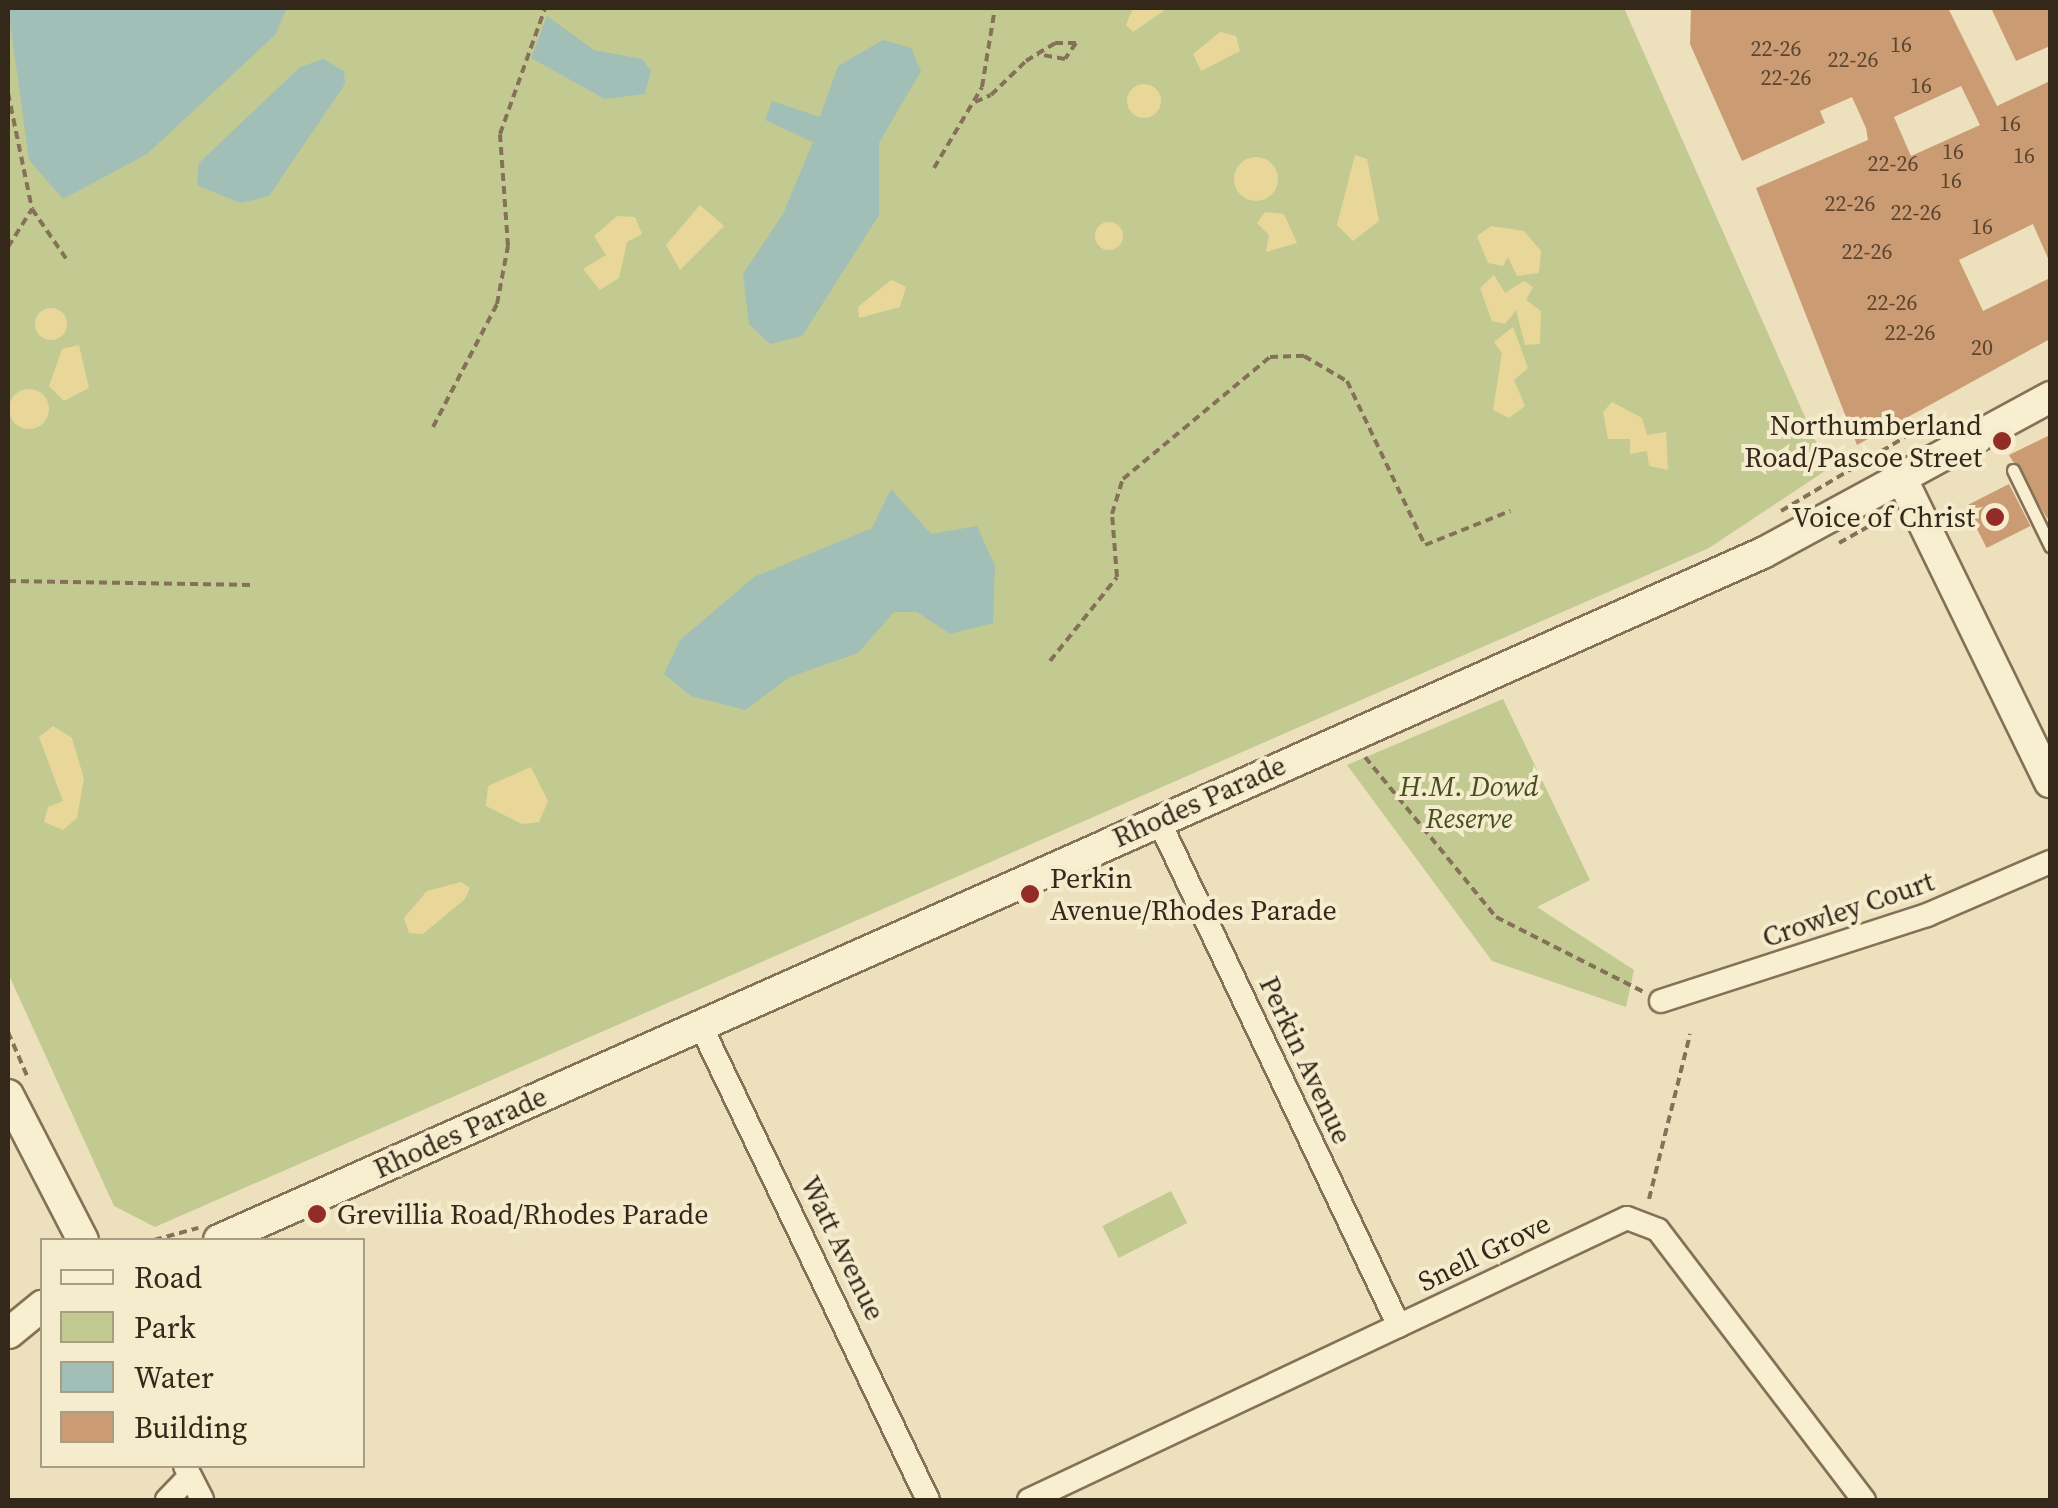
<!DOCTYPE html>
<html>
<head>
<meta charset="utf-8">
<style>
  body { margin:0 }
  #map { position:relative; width:2058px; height:1508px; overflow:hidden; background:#ede1bd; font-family:"Source Serif 4",serif }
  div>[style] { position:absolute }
  .green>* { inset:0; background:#c2ca92; transform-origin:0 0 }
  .sand>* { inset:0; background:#e9d79a }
  .round { border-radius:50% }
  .water>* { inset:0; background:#a1beb7 }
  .building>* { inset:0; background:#cb9b73; transform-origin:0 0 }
  .path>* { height:4px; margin-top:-2px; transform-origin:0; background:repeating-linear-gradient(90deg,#857157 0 8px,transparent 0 13px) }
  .roads { filter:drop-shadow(2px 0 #857157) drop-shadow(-2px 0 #857157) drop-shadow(0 2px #857157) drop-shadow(0 -2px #857157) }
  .lane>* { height:11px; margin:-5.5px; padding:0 5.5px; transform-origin:5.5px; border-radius:5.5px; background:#f8eed0 }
  .street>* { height:22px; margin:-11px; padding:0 11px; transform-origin:11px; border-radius:11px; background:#f8eed0 }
  .secondary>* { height:30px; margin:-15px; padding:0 15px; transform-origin:15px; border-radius:15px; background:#f8eed0 }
  .dots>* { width:28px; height:28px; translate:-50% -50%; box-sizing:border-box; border:5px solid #f5ebcd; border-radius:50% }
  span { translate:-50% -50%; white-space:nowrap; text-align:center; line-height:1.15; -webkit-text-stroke:8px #f5ebcd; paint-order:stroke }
  .number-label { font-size:22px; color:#5a4531 }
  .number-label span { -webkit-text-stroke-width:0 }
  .poi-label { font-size:28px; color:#34281b }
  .right { translate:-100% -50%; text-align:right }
  .left { translate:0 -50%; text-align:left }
  .park-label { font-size:28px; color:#435022; font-style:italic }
  .street-label { font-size:28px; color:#34281b }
  .frame { position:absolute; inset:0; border:10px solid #34281b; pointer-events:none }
  .legend { position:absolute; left:40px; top:1238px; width:325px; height:230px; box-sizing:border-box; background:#f5ebcd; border:2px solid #a89d86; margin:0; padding:12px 18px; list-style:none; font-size:30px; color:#34281b }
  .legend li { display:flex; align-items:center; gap:20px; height:50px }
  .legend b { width:50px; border:2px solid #a89d86 }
</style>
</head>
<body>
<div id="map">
  <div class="green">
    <div style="clip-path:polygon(8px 8px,1624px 8px,1828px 469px,1709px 548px,155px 1227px,114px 1206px,8px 973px)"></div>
    <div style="clip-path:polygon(1503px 699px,1590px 880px,1537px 907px,1634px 970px,1626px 1007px,1492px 961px,1347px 765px)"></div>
    <div style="left:1171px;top:1191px;width:36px;height:77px;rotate:63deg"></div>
  </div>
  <div class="sand">
    <div style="clip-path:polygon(1133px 8px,1168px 8px,1133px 32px,1126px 25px)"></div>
    <div style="clip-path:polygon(1220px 32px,1236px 36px,1240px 51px,1201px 71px,1193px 54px)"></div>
    <div class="round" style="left:1127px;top:84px;width:34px;height:34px"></div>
    <div style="clip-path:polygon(1355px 155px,1367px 159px,1379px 221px,1353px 241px,1337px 225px)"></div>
    <div class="round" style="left:1234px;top:157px;width:44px;height:44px"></div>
    <div style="clip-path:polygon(700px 205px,724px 226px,680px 270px,666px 245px)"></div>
    <div style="clip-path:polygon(1265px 212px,1284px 214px,1297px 243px,1266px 252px,1269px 235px,1257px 223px)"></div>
    <div style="clip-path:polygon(617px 216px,635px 217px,642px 234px,627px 242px,619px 278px,600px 290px,583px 269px,606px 255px,594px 236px)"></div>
    <div class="round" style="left:1095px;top:222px;width:28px;height:28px"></div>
    <div style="clip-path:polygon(1491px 226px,1524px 231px,1541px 251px,1539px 273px,1517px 276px,1508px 257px,1503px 266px,1488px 263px,1477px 236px)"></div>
    <div style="clip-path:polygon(1494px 275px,1505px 293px,1524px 281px,1533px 287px,1526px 300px,1541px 311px,1540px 344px,1525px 345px,1516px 310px,1505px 324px,1492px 321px,1480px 288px)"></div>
    <div style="clip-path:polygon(891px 280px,906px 287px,900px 307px,859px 318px,858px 307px)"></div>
    <div class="round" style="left:35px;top:308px;width:32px;height:32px"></div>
    <div style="clip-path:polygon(1513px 327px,1528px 368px,1514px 380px,1525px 406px,1509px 418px,1493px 410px,1502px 353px,1494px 342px)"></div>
    <div style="clip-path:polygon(79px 345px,89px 388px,64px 401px,49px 386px,62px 349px)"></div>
    <div class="round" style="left:9px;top:389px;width:40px;height:40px"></div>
    <div style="clip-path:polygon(1612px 402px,1642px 418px,1647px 435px,1666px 432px,1668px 470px,1649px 466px,1647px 451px,1630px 454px,1630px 439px,1608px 439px,1603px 412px)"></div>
    <div style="clip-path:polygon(53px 726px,72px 738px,84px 779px,77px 818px,63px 830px,44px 822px,48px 807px,63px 801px,39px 737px)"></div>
    <div style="clip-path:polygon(531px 767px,548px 801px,539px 822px,522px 824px,486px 806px,488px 786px)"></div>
    <div style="clip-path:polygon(461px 882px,470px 888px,465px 899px,423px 934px,409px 933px,404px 918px,427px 891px)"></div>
  </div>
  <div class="water">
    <div style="clip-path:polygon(8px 8px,287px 8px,275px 35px,147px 154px,63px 199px,29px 160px)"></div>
    <div style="clip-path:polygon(547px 16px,594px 50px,642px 59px,651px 71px,645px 94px,605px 99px,531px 58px)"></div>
    <div style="clip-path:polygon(883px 40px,911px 48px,921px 71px,879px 143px,879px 215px,802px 336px,770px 344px,749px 324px,743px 274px,783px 214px,813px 142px,765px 120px,772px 101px,820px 117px,838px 66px)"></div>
    <div style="clip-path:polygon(323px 59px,344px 71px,345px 84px,269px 196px,240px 203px,197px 185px,199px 163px,300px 67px)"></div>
    <div style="clip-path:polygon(891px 489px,931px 534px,977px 526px,995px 566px,993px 623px,950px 634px,917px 612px,894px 612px,858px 653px,790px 677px,745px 710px,691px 696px,664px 674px,680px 640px,754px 577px,872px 528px)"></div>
  </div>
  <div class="building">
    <div style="clip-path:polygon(evenodd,1691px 8px,1948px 8px,1997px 106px,2050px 81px,2050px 263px,2033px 224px,1959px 260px,1983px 311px,2050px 278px,2050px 339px,1857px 445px,1756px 188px,1868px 140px,1866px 128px,1852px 97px,1820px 111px,1825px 123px,1742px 161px,1690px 44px,1691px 8px,1961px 86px,1980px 125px,1911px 156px,1894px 117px,1961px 86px)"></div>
    <div style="clip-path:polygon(1991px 8px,2050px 8px,2050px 46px,2016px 61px)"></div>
    <div style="clip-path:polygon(2050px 435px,2050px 517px,2047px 518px,2009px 455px)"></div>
    <div style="left:2009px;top:484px;width:47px;height:49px;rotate:63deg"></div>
  </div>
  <div class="path">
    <div style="left:8px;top:93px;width:118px;rotate:78.3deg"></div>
    <div style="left:32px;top:209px;width:62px;rotate:55.5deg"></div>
    <div style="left:975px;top:102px;width:17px;rotate:-24deg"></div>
    <div style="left:991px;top:95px;width:49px;rotate:-44.2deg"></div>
    <div style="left:1026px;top:61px;width:13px;rotate:-32deg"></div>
    <div style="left:1037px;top:54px;width:21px;rotate:-31deg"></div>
    <div style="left:1055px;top:43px;width:21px"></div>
    <div style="left:1076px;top:43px;width:19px;rotate:125deg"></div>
    <div style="left:1065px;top:59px;width:28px;rotate:-170deg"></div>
    <div style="left:934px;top:168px;width:94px;rotate:-59.3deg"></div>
    <div style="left:982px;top:87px;width:80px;rotate:-80.7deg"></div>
    <div style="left:8px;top:247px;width:45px;rotate:-57.7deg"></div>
    <div style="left:433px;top:427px;width:139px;rotate:-62.5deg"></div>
    <div style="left:497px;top:304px;width:59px;rotate:-79.3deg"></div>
    <div style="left:508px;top:246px;width:112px;rotate:-94.1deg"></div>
    <div style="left:500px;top:134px;width:134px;rotate:-70.3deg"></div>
    <div style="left:1781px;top:511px;width:156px;rotate:-30.8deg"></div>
    <div style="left:1839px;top:543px;width:47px;rotate:-29.3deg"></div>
    <div style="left:8px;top:581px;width:247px;rotate:0.9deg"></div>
    <div style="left:1050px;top:661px;width:107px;rotate:-51.4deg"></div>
    <div style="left:1117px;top:577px;width:63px;rotate:-94.5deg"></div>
    <div style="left:1112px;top:514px;width:37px;rotate:-73deg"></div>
    <div style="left:1123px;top:479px;width:191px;rotate:-39.7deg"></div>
    <div style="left:1270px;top:357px;width:34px;rotate:-2deg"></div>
    <div style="left:1304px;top:356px;width:50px;rotate:30.2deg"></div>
    <div style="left:1347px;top:381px;width:182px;rotate:64.6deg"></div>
    <div style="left:1425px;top:545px;width:92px;rotate:-21.8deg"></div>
    <div style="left:1365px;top:757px;width:207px;rotate:50.7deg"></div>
    <div style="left:1496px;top:917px;width:166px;rotate:26.9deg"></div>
    <div style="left:8px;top:1032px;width:50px;rotate:66.5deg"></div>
    <div style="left:1649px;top:1199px;width:170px;rotate:-76deg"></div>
    <div style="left:154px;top:1240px;width:46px;rotate:-15.3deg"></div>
  </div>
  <div class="roads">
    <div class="lane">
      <div style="left:2013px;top:470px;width:85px;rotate:64deg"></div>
    </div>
    <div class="street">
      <div style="left:1158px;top:819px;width:561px;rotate:64.58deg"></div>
      <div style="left:1661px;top:1001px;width:280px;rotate:-17.9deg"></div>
      <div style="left:1927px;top:915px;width:134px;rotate:-23.3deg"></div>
      <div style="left:700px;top:1024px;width:528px;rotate:64.41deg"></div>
      <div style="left:185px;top:1466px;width:38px;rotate:63deg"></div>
      <div style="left:167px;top:1500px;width:33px;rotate:-46deg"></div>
      <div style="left:1029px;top:1500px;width:661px;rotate:-25.25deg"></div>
      <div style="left:1627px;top:1218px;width:33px;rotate:21deg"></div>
      <div style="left:1658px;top:1230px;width:340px;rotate:52.7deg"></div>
    </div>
    <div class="secondary">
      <div style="left:1899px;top:473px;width:344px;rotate:64deg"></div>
      <div style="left:8px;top:1095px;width:163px;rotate:62.7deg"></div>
      <div style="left:219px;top:1240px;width:1690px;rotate:-23.99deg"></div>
      <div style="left:1763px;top:553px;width:327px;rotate:-28.5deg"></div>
      <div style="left:9px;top:1333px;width:43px;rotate:-39.3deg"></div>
    </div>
  </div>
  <div class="dots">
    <div style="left:2002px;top:441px;background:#932b27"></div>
    <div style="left:1995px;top:517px;background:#932b27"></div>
    <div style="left:1030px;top:894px;background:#932b27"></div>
    <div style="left:317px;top:1214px;background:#932b27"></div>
  </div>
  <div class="number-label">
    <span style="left:1901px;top:45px">16</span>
    <span style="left:1776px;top:49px">22-26</span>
    <span style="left:1853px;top:60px">22-26</span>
    <span style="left:1786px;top:78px">22-26</span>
    <span style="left:1921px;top:86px">16</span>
    <span style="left:2010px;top:124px">16</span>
    <span style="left:1953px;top:152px">16</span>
    <span style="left:2024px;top:156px">16</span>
    <span style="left:1893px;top:164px">22-26</span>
    <span style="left:1951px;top:181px">16</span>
    <span style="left:1850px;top:204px">22-26</span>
    <span style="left:1916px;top:213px">22-26</span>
    <span style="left:1982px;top:227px">16</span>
    <span style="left:1867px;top:252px">22-26</span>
    <span style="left:1892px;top:303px">22-26</span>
    <span style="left:1910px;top:333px">22-26</span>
    <span style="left:1982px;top:348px">20</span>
  </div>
  <div class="poi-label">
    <span class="right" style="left:1982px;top:441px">Northumberland<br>Road/Pascoe Street</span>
    <span class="right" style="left:1975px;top:517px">Voice of Christ</span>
    <span class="left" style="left:1050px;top:894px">Perkin<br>Avenue/Rhodes Parade</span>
    <span class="left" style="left:337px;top:1214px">Grevillia Road/Rhodes Parade</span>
  </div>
  <div class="park-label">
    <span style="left:1469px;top:802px">H.M. Dowd<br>Reserve</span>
  </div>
  <div class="street-label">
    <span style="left:1199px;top:801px;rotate:-24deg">Rhodes Parade</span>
    <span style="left:1848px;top:909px;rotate:-19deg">Crowley Court</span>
    <span style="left:1306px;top:1060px;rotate:65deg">Perkin Avenue</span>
    <span style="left:460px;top:1132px;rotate:-24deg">Rhodes Parade</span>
    <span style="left:843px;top:1248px;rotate:64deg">Watt Avenue</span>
    <span style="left:1484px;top:1252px;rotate:-26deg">Snell Grove</span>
  </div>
  <div class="frame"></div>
  <ul class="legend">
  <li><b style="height:12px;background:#f8eed0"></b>Road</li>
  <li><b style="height:28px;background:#c2ca92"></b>Park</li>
  <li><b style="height:28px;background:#a1beb7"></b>Water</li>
  <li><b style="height:28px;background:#cb9b73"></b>Building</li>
  </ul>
</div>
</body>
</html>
